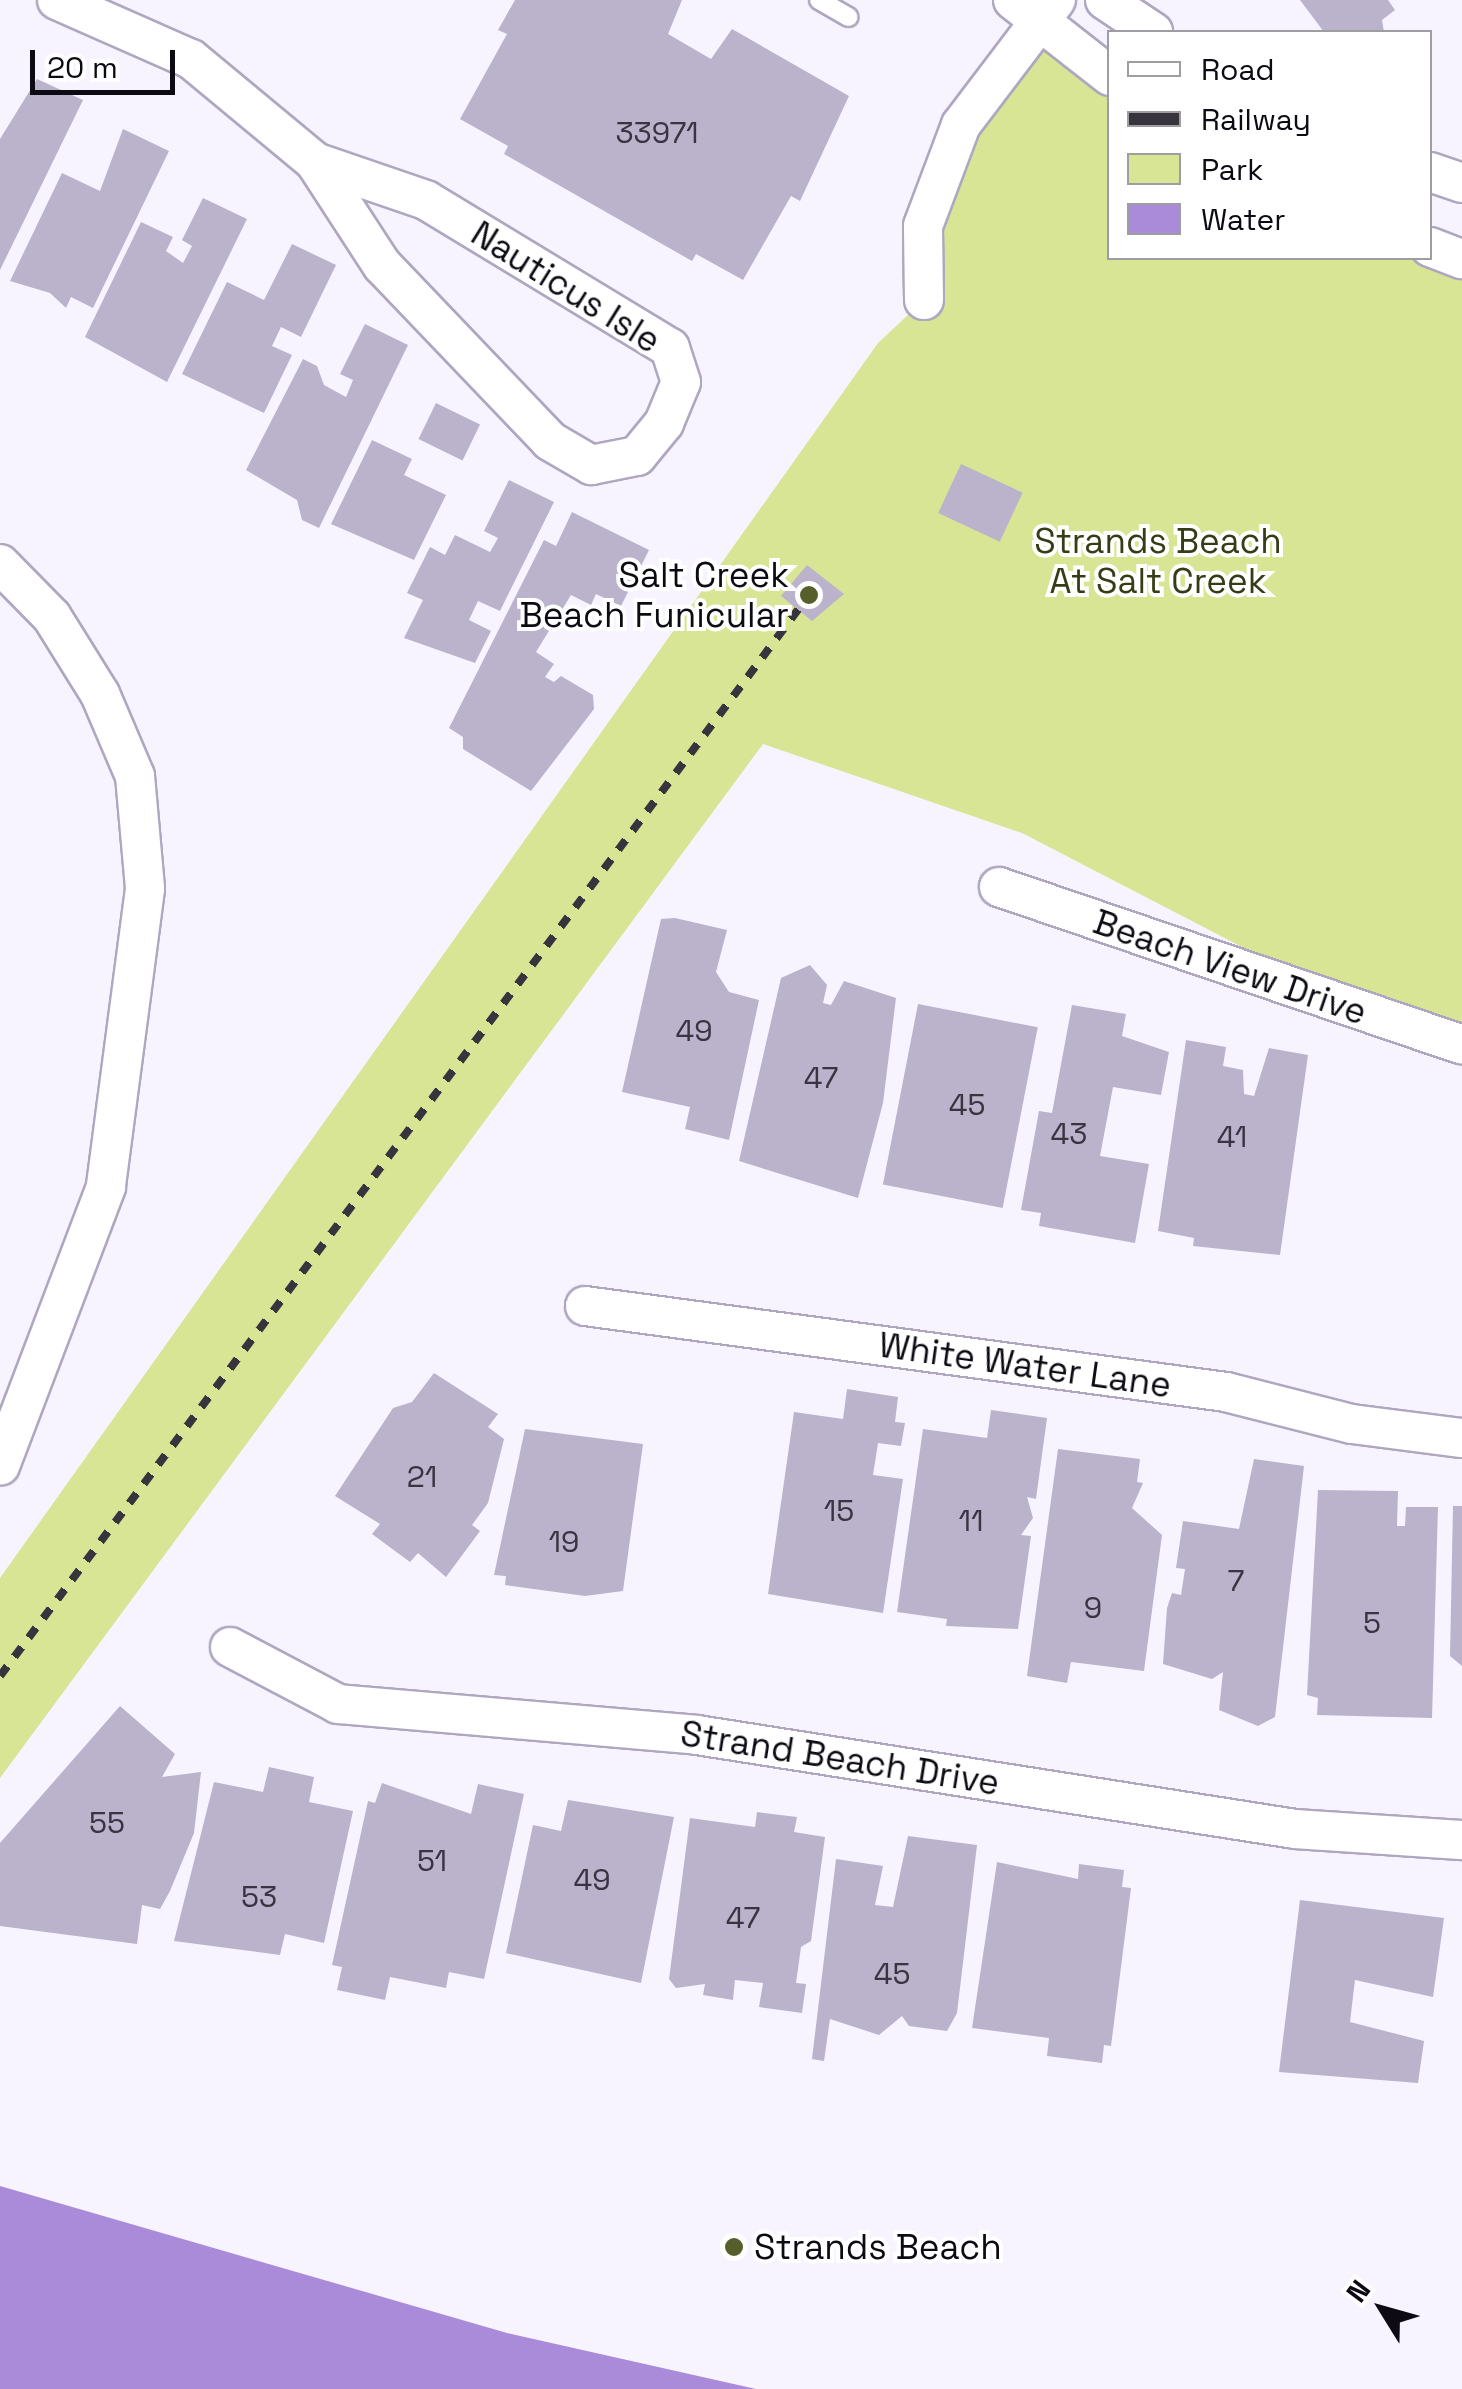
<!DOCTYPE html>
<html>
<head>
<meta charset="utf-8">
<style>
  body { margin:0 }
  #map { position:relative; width:1462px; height:2389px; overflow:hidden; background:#f8f4ff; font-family:"Space Grotesk",sans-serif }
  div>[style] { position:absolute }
  .green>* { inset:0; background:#d7e594 }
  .water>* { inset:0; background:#aa8bda }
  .building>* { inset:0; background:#bbb2cc; transform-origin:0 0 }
  .roads { filter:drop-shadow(2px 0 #afa7c0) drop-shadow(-2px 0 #afa7c0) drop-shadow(0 2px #afa7c0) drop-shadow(0 -2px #afa7c0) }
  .service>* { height:18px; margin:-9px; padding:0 9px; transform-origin:9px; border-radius:9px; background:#fff }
  .minor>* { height:38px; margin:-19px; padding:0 19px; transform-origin:19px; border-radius:19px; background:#fff }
  .rail>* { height:8px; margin-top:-4px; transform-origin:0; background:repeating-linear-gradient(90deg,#37343d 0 12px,transparent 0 24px) }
  .dots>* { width:28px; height:28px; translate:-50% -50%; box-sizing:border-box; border:5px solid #fff; border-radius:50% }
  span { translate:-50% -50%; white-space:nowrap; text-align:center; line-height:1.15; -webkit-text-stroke:8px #fff; paint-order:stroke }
  .number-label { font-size:30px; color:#383441 }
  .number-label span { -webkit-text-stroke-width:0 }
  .street-label { font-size:35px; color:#0d0a13 }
  .park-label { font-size:35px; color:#373c16 }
  .poi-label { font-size:35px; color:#0d0a13 }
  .right { translate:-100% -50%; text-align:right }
  .left { translate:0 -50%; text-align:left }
  .legend { position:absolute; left:1107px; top:30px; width:325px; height:230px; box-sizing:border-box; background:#fff; border:2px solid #9e9da1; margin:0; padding:12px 18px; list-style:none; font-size:30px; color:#0d0a13 }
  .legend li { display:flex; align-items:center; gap:20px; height:50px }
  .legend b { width:50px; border:2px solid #9e9da1 }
  .north { position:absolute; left:1332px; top:2259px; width:100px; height:100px; -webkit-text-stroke:8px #fff; paint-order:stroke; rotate:307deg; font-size:28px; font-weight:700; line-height:40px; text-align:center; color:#0d0a13 }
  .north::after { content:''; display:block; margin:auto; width:35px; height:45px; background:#0d0a13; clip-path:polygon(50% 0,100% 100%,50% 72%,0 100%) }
  .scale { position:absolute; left:30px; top:50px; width:145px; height:45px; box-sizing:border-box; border:5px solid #0d0a13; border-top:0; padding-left:12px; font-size:30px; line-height:35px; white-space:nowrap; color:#0d0a13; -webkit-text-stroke:8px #fff; paint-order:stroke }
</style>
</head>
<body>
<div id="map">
  <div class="green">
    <div style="clip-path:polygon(1036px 21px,1109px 76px,1110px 258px,1462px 259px,1462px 1045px,1387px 1022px,1022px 833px,763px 744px,0 1778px,0 1578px,878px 343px,924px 300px,923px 226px)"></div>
  </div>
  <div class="water">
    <div style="clip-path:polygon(0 2186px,507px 2333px,756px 2389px,0 2389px)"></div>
  </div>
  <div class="building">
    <div style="clip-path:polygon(515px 0,682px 0,668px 34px,711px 59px,732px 29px,849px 96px,800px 201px,791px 196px,743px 280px,696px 254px,692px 261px,504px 154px,508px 146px,460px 119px,507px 34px,498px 30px)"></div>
    <div style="clip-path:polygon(1300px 0,1388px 0,1395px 10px,1382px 20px,1384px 32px,1324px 32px)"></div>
    <div style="clip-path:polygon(37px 79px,83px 100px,0 270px,0 139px)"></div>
    <div style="clip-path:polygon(123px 129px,169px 151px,93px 308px,71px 297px,66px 308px,50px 293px,10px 281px,62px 173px,100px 191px)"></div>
    <div style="clip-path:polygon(203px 198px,247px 219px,167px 382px,85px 337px,141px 222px,173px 237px,166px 251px,183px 263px,192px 246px,182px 240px)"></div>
    <div style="clip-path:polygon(292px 244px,336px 265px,301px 337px,281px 327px,272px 346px,292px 355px,264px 413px,182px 374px,227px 282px,264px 300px)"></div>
    <div style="clip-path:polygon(365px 324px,408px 345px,319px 528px,302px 520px,297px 500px,246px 470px,303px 359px,317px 366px,324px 385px,346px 397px,353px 380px,340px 374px)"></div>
    <div style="left:436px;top:403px;width:49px;height:40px;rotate:26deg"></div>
    <div style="clip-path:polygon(372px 440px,412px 459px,404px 475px,446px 495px,414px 560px,331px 524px)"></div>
    <div style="left:961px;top:464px;width:68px;height:54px;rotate:25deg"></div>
    <div style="clip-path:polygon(509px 480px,554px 502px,500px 611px,478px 601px,469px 620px,491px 631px,475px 663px,404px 638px,423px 600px,407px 593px,430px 547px,445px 555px,455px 535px,490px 552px,498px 538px,484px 531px)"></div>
    <div style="clip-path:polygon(572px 512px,649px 550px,621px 606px,596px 594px,591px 605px,571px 595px,536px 652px,554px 664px,545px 677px,554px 682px,561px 676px,593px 695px,594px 709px,531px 791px,463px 749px,463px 737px,449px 728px,544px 540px,556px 546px)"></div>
    <div style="clip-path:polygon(807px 565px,844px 594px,812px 621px,781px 596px)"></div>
    <div style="clip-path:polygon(675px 918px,727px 930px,716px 972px,729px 992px,759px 1000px,729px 1140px,685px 1129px,690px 1107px,622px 1092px,661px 919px)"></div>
    <div style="clip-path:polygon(810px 965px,827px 985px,823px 1003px,831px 1005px,844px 981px,896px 998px,883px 1103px,858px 1198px,739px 1161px,781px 978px)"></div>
    <div style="left:918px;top:1004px;width:122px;height:184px;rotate:11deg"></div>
    <div style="clip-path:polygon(1072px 1005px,1126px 1014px,1122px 1036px,1169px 1052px,1161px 1095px,1113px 1087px,1100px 1156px,1149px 1164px,1135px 1243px,1039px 1226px,1041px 1213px,1021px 1210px,1039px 1111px,1052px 1113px)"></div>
    <div style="clip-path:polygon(1186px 1040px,1226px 1047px,1223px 1066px,1243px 1070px,1244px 1094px,1254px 1096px,1269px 1048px,1308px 1055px,1280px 1255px,1193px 1246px,1194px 1238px,1158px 1231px)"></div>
    <div style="clip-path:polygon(434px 1373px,498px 1414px,488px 1427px,504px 1439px,488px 1503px,472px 1525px,480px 1531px,446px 1577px,418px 1553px,410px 1562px,372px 1534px,380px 1524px,335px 1496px,393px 1408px,412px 1402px)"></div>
    <div style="clip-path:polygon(847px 1389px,898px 1397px,895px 1422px,905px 1423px,901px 1446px,878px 1443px,873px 1475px,903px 1479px,883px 1613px,768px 1594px,794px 1412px,843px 1419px)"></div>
    <div style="clip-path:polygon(991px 1410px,1047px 1418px,1036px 1499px,1027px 1497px,1033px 1518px,1021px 1535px,1031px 1536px,1018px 1629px,946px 1626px,947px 1619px,897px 1612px,923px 1429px,987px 1438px)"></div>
    <div style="clip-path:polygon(525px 1429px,643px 1444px,623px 1591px,585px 1596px,505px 1585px,506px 1576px,494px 1575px)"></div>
    <div style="clip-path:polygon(1058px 1449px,1140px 1459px,1137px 1482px,1143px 1483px,1132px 1508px,1162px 1535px,1144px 1671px,1071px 1662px,1067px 1683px,1027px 1676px)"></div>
    <div style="clip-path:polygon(1254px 1459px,1304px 1466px,1275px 1717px,1258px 1726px,1219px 1710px,1223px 1672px,1212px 1679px,1163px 1664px,1167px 1608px,1172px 1593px,1181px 1595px,1185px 1569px,1176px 1568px,1183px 1521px,1239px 1529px)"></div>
    <div style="clip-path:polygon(1318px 1490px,1398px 1491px,1397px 1526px,1405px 1526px,1406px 1507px,1438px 1507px,1432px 1718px,1317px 1715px,1318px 1698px,1307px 1695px)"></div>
    <div style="clip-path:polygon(1453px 1506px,1462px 1506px,1462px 1666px,1450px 1656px)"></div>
    <div style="clip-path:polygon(120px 1706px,175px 1754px,162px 1777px,201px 1772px,194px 1833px,170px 1891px,160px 1909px,142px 1905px,137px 1944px,0 1926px,0 1843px)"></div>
    <div style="clip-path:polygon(269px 1767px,314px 1777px,309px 1802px,353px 1811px,324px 1943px,285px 1934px,280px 1955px,174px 1941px,214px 1782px,263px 1792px)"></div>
    <div style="clip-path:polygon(382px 1783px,471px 1814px,478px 1784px,524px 1794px,484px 1979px,449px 1972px,446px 1988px,390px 1977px,385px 2000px,337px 1990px,342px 1967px,332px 1965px,368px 1801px,375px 1803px)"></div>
    <div style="clip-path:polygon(568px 1800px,674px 1817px,641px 1983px,506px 1953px,533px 1825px,561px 1831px)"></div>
    <div style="clip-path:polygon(757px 1812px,797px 1817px,794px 1832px,825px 1837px,811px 1941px,801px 1947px,796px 1983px,806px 1984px,802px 2013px,759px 2007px,763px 1983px,735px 1980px,733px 2000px,703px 1995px,705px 1984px,676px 1988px,669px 1979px,690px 1818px,755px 1827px)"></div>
    <div style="clip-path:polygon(908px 1836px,977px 1845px,957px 2013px,947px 2031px,909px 2026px,902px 2016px,879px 2035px,830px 2019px,824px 2061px,812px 2059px,836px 1859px,883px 1866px,875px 1905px,893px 1907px)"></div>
    <div style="clip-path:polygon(997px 1862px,1078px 1879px,1079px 1864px,1124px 1870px,1122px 1887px,1131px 1888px,1111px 2046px,1104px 2045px,1102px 2063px,1047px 2056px,1049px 2038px,972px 2028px)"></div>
    <div style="clip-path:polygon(1300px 1900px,1444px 1918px,1433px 1997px,1355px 1980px,1350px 2022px,1424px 2041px,1418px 2083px,1279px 2072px)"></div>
  </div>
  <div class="roads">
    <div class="service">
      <div style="left:819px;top:0;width:34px;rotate:30deg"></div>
    </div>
    <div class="minor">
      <div style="left:57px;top:0;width:146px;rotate:23.8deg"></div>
      <div style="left:191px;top:59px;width:161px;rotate:39.7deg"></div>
      <div style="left:315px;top:162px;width:123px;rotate:57deg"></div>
      <div style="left:382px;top:265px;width:243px;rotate:46.3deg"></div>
      <div style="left:550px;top:441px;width:48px;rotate:30.3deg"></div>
      <div style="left:591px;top:465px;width:47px;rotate:-11.1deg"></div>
      <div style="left:637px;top:456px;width:43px;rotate:-50.7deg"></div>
      <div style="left:664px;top:423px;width:44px;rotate:-67.5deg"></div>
      <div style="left:681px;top:382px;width:36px;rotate:-108deg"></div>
      <div style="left:670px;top:348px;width:285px;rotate:-148.8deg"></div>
      <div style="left:426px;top:200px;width:117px;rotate:-161.1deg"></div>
      <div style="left:1013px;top:0;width:123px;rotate:38.1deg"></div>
      <div style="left:1105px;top:0;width:58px;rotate:33.7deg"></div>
      <div style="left:1430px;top:172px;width:34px;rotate:19deg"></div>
      <div style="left:1430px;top:247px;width:34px;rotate:21deg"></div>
      <div style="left:924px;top:300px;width:74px;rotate:-90.8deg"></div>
      <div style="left:923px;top:226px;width:108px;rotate:-69.4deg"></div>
      <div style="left:961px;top:125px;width:157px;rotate:-52.8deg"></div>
      <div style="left:0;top:564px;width:74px;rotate:45.5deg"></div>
      <div style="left:52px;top:617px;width:91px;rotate:58.1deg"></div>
      <div style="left:100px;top:694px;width:89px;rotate:66.9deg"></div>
      <div style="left:135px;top:776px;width:113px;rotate:84.9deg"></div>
      <div style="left:145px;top:889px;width:301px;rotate:97.5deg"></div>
      <div style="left:106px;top:1187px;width:298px;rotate:110.8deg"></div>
      <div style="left:999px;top:887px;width:489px;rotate:18.8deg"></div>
      <div style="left:585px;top:1306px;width:647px;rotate:7.64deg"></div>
      <div style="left:1226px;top:1392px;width:130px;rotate:14.3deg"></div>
      <div style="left:1352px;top:1424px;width:111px;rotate:7.3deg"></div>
      <div style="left:230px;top:1647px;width:122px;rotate:27.8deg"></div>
      <div style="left:338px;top:1704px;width:360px;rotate:4.9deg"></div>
      <div style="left:697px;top:1735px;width:605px;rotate:8.93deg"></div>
      <div style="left:1295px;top:1829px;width:167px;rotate:3.8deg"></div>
    </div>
  </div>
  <div class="rail">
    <div style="left:0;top:1676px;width:1350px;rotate:-53.19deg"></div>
  </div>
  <div class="dots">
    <div style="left:809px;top:595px;background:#565e2c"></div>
    <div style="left:734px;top:2247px;background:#565e2c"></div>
  </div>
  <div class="number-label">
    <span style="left:657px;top:133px">33971</span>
    <span style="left:694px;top:1031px">49</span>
    <span style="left:821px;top:1078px">47</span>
    <span style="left:967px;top:1105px">45</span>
    <span style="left:1069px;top:1134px">43</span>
    <span style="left:1232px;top:1137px">41</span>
    <span style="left:422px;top:1477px">21</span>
    <span style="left:839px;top:1511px">15</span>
    <span style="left:971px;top:1521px">11</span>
    <span style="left:564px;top:1542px">19</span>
    <span style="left:1236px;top:1581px">7</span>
    <span style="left:1093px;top:1608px">9</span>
    <span style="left:1372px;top:1623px">5</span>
    <span style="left:107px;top:1823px">55</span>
    <span style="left:432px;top:1861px">51</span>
    <span style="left:592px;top:1880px">49</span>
    <span style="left:259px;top:1897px">53</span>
    <span style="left:743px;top:1918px">47</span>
    <span style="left:892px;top:1974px">45</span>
  </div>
  <div class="street-label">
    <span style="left:566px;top:287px;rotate:32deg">Nauticus Isle</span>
    <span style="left:1230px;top:967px;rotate:19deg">Beach View Drive</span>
    <span style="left:1025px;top:1365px;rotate:8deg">White Water Lane</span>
    <span style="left:840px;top:1758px;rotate:9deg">Strand Beach Drive</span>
  </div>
  <div class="park-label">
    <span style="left:1158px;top:561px">Strands Beach<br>At Salt Creek</span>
  </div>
  <div class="poi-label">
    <span class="right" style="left:789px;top:595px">Salt Creek<br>Beach Funicular</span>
    <span class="left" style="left:754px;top:2247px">Strands Beach</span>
  </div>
  <ul class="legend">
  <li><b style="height:12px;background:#fff"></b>Road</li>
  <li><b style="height:12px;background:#37343d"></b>Railway</li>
  <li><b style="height:28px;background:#d7e594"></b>Park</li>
  <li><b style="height:28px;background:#aa8bda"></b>Water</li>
  </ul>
  <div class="north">N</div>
  <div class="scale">20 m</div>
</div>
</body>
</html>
